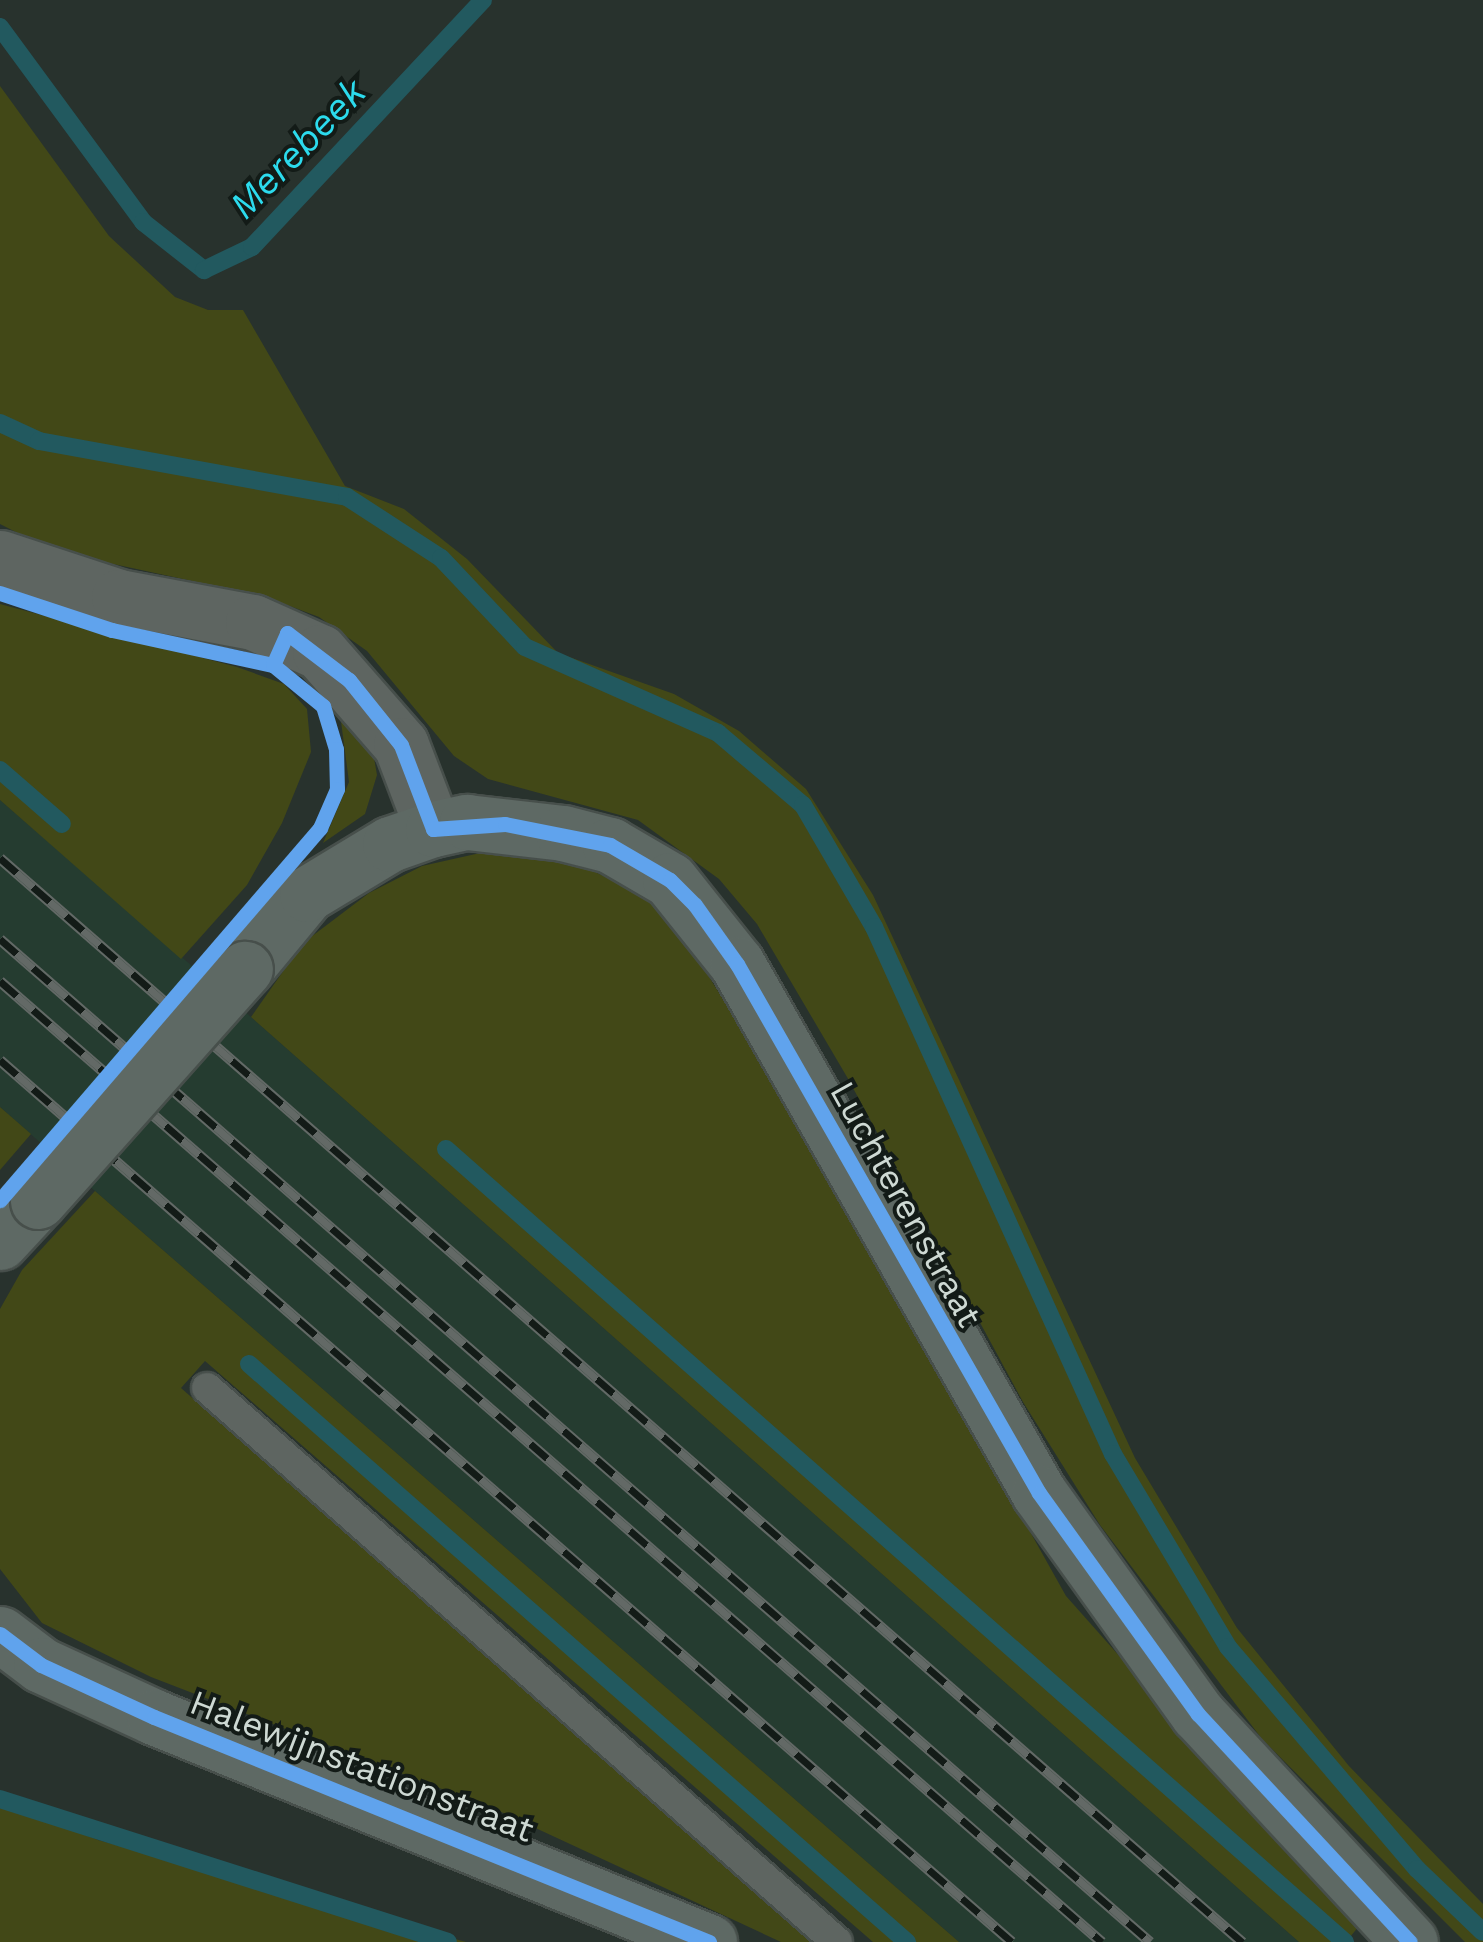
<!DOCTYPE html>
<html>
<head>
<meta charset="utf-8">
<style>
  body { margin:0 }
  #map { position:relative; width:1483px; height:1942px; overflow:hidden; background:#28322d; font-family:"Work Sans",sans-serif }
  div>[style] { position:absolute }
  .built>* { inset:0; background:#253c30 }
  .green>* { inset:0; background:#424817 }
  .stream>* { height:18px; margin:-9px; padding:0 9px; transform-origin:9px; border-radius:9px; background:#22595f }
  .roads { filter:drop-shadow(2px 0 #474f4b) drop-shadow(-2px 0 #474f4b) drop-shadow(0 2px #474f4b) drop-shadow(0 -2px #474f4b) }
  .lane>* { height:30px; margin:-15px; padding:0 15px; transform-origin:15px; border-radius:15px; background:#5e6561 }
  .street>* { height:55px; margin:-27.5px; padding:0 27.5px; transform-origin:27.5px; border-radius:27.5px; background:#5e6561 }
  .secondary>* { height:55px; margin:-27.5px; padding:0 27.5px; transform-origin:27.5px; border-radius:27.5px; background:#5e6964 }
  .rail>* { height:11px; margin-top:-5.5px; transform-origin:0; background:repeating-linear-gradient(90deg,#131b17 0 22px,#636966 0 44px); box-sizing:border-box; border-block:2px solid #636966 }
  .bridges { filter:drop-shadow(2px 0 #474f4b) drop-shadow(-2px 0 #474f4b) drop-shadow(0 2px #474f4b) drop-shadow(0 -2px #474f4b) }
  .secondary-bridge>* { height:55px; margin:-27.5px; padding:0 27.5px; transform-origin:27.5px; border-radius:27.5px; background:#5e6964 }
  .cycleway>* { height:15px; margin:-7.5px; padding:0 7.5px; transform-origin:7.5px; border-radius:7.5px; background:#60a3ed }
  span { translate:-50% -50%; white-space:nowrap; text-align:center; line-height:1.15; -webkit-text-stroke:8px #131b17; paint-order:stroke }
  .street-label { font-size:35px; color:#ced9d3 }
  .water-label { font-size:38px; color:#2cdbed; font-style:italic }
</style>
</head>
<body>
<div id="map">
  <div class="built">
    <div style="clip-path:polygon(0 800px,251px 1017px,1299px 1942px,959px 1942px,95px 1191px,0 1107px)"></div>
  </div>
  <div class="green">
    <div style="clip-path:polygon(0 86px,109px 236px,175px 297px,208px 310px,243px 310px,345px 486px,404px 509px,467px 559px,558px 653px,674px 694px,739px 731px,806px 789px,873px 895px,1135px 1458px,1237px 1628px,1349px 1766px,1483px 1904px,1483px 1942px,1465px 1942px,1262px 1739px,1100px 1525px,1023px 1402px,847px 1077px,757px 924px,719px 879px,638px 820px,488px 779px,454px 756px,367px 651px,319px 617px,266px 597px,53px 551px,0 524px)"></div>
    <div style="clip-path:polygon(0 604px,237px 667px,284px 684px,307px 709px,311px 752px,282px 823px,247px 885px,181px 959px,0 800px)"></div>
    <div style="clip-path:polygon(340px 714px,370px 735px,377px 775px,365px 814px,323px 843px,349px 782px)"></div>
    <div style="clip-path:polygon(498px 849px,578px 864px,648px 897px,695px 954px,822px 1160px,1066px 1596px,1359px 1926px,1346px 1942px,1299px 1942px,251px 1017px,303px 943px,369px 893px,422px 866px)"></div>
    <div style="clip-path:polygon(0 1107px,31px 1134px,0 1170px)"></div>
    <div style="clip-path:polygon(95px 1191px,959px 1942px,873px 1942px,205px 1361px,181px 1388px,814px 1942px,781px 1942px,499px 1811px,151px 1677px,42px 1623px,0 1569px,0 1309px,22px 1270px)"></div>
    <div style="clip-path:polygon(0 1801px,98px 1840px,466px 1942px,0 1942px)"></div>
  </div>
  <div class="stream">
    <div style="left:0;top:27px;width:242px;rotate:53.7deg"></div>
    <div style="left:143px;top:222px;width:78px;rotate:38.2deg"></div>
    <div style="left:204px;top:270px;width:53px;rotate:-25.6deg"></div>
    <div style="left:252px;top:247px;width:338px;rotate:-46.9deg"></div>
    <div style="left:0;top:423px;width:43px;rotate:24.8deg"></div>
    <div style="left:39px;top:441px;width:313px;rotate:10.3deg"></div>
    <div style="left:347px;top:497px;width:112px;rotate:33deg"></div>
    <div style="left:441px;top:558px;width:122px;rotate:46.7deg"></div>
    <div style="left:525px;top:647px;width:211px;rotate:24deg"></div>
    <div style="left:718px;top:733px;width:111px;rotate:40.3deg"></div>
    <div style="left:803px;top:805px;width:141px;rotate:59.8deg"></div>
    <div style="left:874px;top:927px;width:579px;rotate:65.61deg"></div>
    <div style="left:1113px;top:1454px;width:225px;rotate:59.2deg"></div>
    <div style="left:1228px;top:1647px;width:292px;rotate:49.6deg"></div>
    <div style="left:1417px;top:1869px;width:91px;rotate:43.7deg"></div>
    <div style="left:0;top:770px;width:82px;rotate:41.1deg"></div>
    <div style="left:446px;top:1149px;width:1199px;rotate:41.42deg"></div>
    <div style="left:249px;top:1364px;width:876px;rotate:41.3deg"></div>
    <div style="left:0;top:1799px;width:470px;rotate:17.7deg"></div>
  </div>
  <div class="roads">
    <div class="lane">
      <div style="left:207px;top:1388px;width:839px;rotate:41.33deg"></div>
    </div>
    <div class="street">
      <div style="left:0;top:558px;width:125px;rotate:18.1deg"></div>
      <div style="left:119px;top:597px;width:136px;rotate:10.6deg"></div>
      <div style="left:253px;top:622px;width:73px;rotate:24.1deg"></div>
      <div style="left:320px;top:652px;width:123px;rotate:48.9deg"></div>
      <div style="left:401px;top:745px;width:90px;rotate:69.1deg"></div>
    </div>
    <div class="secondary">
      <div style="left:245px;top:969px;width:97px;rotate:-50.4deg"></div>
      <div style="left:307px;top:894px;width:97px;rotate:-31.1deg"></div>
      <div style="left:390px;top:844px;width:46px;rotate:-19.2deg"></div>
      <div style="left:433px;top:829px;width:35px;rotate:-12deg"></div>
      <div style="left:467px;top:822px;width:97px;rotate:6.5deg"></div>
      <div style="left:563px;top:833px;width:49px;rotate:14.3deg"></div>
      <div style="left:610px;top:845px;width:69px;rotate:30.3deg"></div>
      <div style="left:670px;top:880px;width:107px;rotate:51.4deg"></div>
      <div style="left:737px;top:964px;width:609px;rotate:60.28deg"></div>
      <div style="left:1039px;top:1493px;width:272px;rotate:54.3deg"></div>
      <div style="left:1198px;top:1714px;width:311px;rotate:47.1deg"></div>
      <div style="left:0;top:1242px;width:56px;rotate:-47.2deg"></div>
      <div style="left:0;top:1634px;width:51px;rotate:37.1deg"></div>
      <div style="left:41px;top:1665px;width:124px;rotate:24.7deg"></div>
      <div style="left:154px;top:1717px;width:599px;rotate:22.07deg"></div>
    </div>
  </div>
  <div class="rail">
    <div style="left:0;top:858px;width:1649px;rotate:41.11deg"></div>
    <div style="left:0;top:939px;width:1526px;rotate:41.09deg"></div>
    <div style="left:0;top:981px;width:1462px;rotate:41.09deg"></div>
    <div style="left:0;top:1060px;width:1342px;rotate:41.07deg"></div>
  </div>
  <div class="bridges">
    <div class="secondary-bridge">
      <div style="left:38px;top:1201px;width:311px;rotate:-48.3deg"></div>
    </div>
  </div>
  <div class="cycleway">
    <div style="left:0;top:593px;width:118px;rotate:18.3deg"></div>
    <div style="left:112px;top:630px;width:165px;rotate:12.3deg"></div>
    <div style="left:273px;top:665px;width:65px;rotate:39.4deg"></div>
    <div style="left:323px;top:706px;width:45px;rotate:73.2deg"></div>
    <div style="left:336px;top:749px;width:40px;rotate:88.6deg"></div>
    <div style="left:337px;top:789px;width:43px;rotate:113.6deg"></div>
    <div style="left:320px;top:828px;width:491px;rotate:130.7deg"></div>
    <div style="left:273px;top:665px;width:35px;rotate:-66deg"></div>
    <div style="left:287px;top:633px;width:78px;rotate:37.2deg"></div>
    <div style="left:349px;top:680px;width:83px;rotate:51.3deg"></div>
    <div style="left:401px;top:745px;width:90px;rotate:69.1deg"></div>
    <div style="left:433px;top:829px;width:72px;rotate:-4deg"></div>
    <div style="left:505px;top:824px;width:107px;rotate:11.3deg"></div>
    <div style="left:610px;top:845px;width:69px;rotate:30.3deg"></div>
    <div style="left:670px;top:880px;width:35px;rotate:45deg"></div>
    <div style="left:695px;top:905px;width:72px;rotate:54.6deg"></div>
    <div style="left:737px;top:964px;width:609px;rotate:60.28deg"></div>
    <div style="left:1039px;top:1493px;width:272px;rotate:54.3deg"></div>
    <div style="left:1198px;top:1714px;width:311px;rotate:47.1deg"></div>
    <div style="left:0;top:1634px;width:51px;rotate:37.1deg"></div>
    <div style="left:41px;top:1665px;width:124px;rotate:24.7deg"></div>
    <div style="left:154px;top:1717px;width:599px;rotate:22.07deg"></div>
  </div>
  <div class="street-label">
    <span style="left:906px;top:1204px;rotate:61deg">Luchterenstraat</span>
    <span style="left:362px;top:1766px;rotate:21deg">Halewijnstationstraat</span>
  </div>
  <div class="water-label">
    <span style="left:298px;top:149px;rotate:-46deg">Merebeek</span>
  </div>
</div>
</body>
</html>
